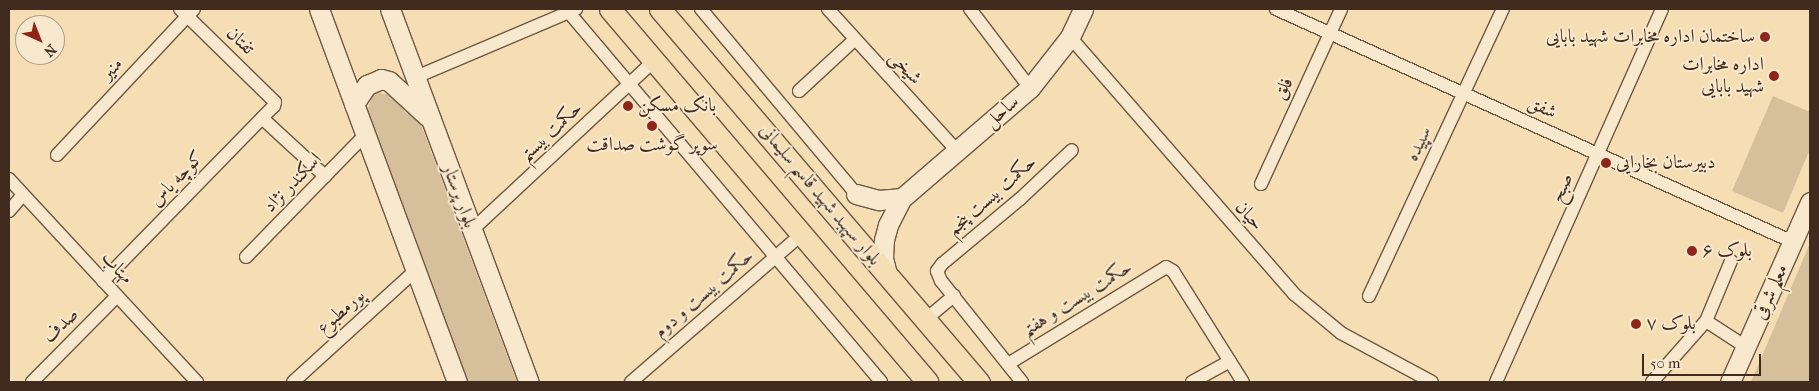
<!DOCTYPE html>
<html>
<head>
<meta charset="utf-8">
<style>
  body { margin:0 }
  #map { position:relative; width:1819px; height:391px; overflow:hidden; background:#f5ddb4; font-family:"IM FELL French Canon",Amiri,serif }
  div>[style] { position:absolute }
  .green>* { inset:0; background:#d6bf9b }
  .roads { filter:drop-shadow(1px 0 #6e5844) drop-shadow(-1px 0 #6e5844) drop-shadow(0 1px #6e5844) drop-shadow(0 -1px #6e5844) }
  .street>* { height:12px; margin:-6px; padding:0 6px; transform-origin:6px; border-radius:6px; background:#f8e9ce }
  .secondary>* { height:19px; margin:-9.5px; padding:0 9.5px; transform-origin:9.5px; border-radius:9.5px; background:#f8e9ce }
  .primary>* { height:21px; margin:-10.5px; padding:0 10.5px; transform-origin:10.5px; border-radius:10.5px; background:#f5ddb4 }
  .dots>* { width:14px; height:14px; translate:-50% -50%; box-sizing:border-box; border:2px solid #f8e9ce; border-radius:50% }
  span { translate:-50% -50%; white-space:nowrap; text-align:center; line-height:1.15; -webkit-text-stroke:4px #f8e9ce; paint-order:stroke }
  .poi-label { font-size:19px; color:#412b1f }
  .right { translate:-100% -50%; text-align:right }
  .left { translate:0 -50%; text-align:left }
  .street-label { font-size:19px; color:#412b1f }
  .frame { position:absolute; inset:0; border:10px solid #412b1f; pointer-events:none }
  .north { position:absolute; left:15px; top:15px; width:50px; height:50px; box-sizing:border-box; background:#f8e9ce; border:1px solid #af9d88; border-radius:50%; rotate:136deg; font-size:14px; font-weight:700; line-height:20px; text-align:center; color:#412b1f }
  .north::after { content:''; display:block; margin:auto; width:18px; height:22px; background:#8f2418; clip-path:polygon(50% 0,100% 100%,50% 72%,0 100%) }
  .scale { position:absolute; left:1642px; top:354px; width:119px; height:22px; box-sizing:border-box; border:2px solid #412b1f; border-top:0; padding-left:6px; font-size:15px; line-height:18px; white-space:nowrap; color:#412b1f; -webkit-text-stroke:4px #f8e9ce; paint-order:stroke }
</style>
</head>
<body>
<div id="map">
  <div class="green">
    <div style="clip-path:polygon(374px 90px,383px 94px,396px 94px,405px 112px,419px 119px,517px 382px,467px 382px,367px 112px)"></div>
    <div style="clip-path:polygon(1773px 96px,1810px 112px,1810px 149px,1783px 213px,1732px 191px)"></div>
    <div style="clip-path:polygon(1810px 243px,1810px 381px,1751px 382px)"></div>
  </div>
  <div class="roads">
    <div class="street">
      <div style="left:566px;top:9px;width:488px;rotate:49.8deg"></div>
      <div style="left:701px;top:9px;width:241px;rotate:50deg"></div>
      <div style="left:828px;top:9px;width:192px;rotate:47.7deg"></div>
      <div style="left:970px;top:9px;width:99px;rotate:52.8deg"></div>
      <div style="left:1276px;top:9px;width:567px;rotate:24.26deg"></div>
      <div style="left:1070px;top:37px;width:341px;rotate:48.9deg"></div>
      <div style="left:1294px;top:294px;width:61px;rotate:39.7deg"></div>
      <div style="left:1341px;top:333px;width:103px;rotate:28.3deg"></div>
      <div style="left:416px;top:77px;width:174px;rotate:-23deg"></div>
      <div style="left:799px;top:91px;width:75px;rotate:-42.8deg"></div>
      <div style="left:262px;top:118px;width:86px;rotate:42.6deg"></div>
      <div style="left:57px;top:155px;width:200px;rotate:-46.8deg"></div>
      <div style="left:9px;top:179px;width:277px;rotate:47.2deg"></div>
      <div style="left:1261px;top:184px;width:192px;rotate:-65.4deg"></div>
      <div style="left:9px;top:211px;width:21px;rotate:-49deg"></div>
      <div style="left:472px;top:230px;width:248px;rotate:-42.9deg"></div>
      <div style="left:246px;top:257px;width:172px;rotate:-45.7deg"></div>
      <div style="left:103px;top:281px;width:245px;rotate:-45.7deg"></div>
      <div style="left:274px;top:106px;width:4px;rotate:-76deg"></div>
      <div style="left:275px;top:102px;width:133px;rotate:-135.6deg"></div>
      <div style="left:1369px;top:296px;width:317px;rotate:-65deg"></div>
      <div style="left:925px;top:320px;width:38px;rotate:-40deg"></div>
      <div style="left:1706px;top:321px;width:48px;rotate:33deg"></div>
      <div style="left:1008px;top:364px;width:185px;rotate:-31.5deg"></div>
      <div style="left:1166px;top:267px;width:8px;rotate:30deg"></div>
      <div style="left:1173px;top:271px;width:131px;rotate:57.8deg"></div>
      <div style="left:32px;top:382px;width:121px;rotate:-45.3deg"></div>
      <div style="left:293px;top:382px;width:166px;rotate:-42.3deg"></div>
      <div style="left:631px;top:382px;width:226px;rotate:-40.9deg"></div>
      <div style="left:1022px;top:382px;width:129px;rotate:-128.7deg"></div>
      <div style="left:941px;top:281px;width:11px;rotate:-112deg"></div>
      <div style="left:937px;top:271px;width:9px;rotate:-54deg"></div>
      <div style="left:942px;top:264px;width:102px;rotate:-39.8deg"></div>
      <div style="left:1020px;top:199px;width:71px;rotate:-43.3deg"></div>
      <div style="left:1192px;top:382px;width:43px;rotate:-28.9deg"></div>
      <div style="left:1496px;top:382px;width:408px;rotate:-66deg"></div>
      <div style="left:1652px;top:382px;width:81px;rotate:-48.5deg"></div>
      <div style="left:1706px;top:321px;width:65px;rotate:-67.4deg"></div>
    </div>
    <div class="secondary">
      <div style="left:319px;top:9px;width:398px;rotate:69.7deg"></div>
      <div style="left:390px;top:9px;width:398px;rotate:69.6deg"></div>
      <div style="left:354px;top:104px;width:23px;rotate:-56deg"></div>
      <div style="left:367px;top:85px;width:15px;rotate:-23deg"></div>
      <div style="left:381px;top:79px;width:8px;rotate:14deg"></div>
      <div style="left:389px;top:81px;width:52px;rotate:42.6deg"></div>
      <div style="left:856px;top:194px;width:24px;rotate:15deg"></div>
      <div style="left:879px;top:200px;width:23px;rotate:-5deg"></div>
      <div style="left:887px;top:274px;width:16px;rotate:-104deg"></div>
      <div style="left:883px;top:258px;width:18px;rotate:-87deg"></div>
      <div style="left:884px;top:240px;width:16px;rotate:-75deg"></div>
      <div style="left:888px;top:225px;width:30px;rotate:-63deg"></div>
      <div style="left:902px;top:198px;width:169px;rotate:-40.7deg"></div>
      <div style="left:1030px;top:88px;width:65px;rotate:-51.9deg"></div>
      <div style="left:1070px;top:37px;width:31px;rotate:-65deg"></div>
      <div style="left:1730px;top:382px;width:197px;rotate:-66deg"></div>
    </div>
    <div class="primary">
      <div style="left:610px;top:9px;width:490px;rotate:49.6deg"></div>
      <div style="left:660px;top:9px;width:491px;rotate:49.5deg"></div>
    </div>
  </div>
  <div class="dots">
    <div style="left:1765px;top:37px;background:#8f2418"></div>
    <div style="left:1774px;top:76px;background:#8f2418"></div>
    <div style="left:628px;top:106px;background:#8f2418"></div>
    <div style="left:652px;top:126px;background:#8f2418"></div>
    <div style="left:1606px;top:163px;background:#8f2418"></div>
    <div style="left:1692px;top:251px;background:#8f2418"></div>
    <div style="left:1636px;top:324px;background:#8f2418"></div>
  </div>
  <div class="poi-label">
    <span class="right" style="left:1755px;top:37px">ساختمان اداره مخابرات شهید بابایی</span>
    <span class="right" style="left:1764px;top:76px">اداره مخابرات<br>شهید بابایی</span>
    <span class="left" style="left:638px;top:106px">بانک مسکن</span>
    <span style="left:652px;top:145px">سوپر گوشت صداقت</span>
    <span class="left" style="left:1616px;top:163px">دبیرستان بخارایی</span>
    <span class="left" style="left:1702px;top:251px">بلوک ۶</span>
    <span class="left" style="left:1646px;top:324px">بلوک ۷</span>
  </div>
  <div class="street-label">
    <span style="left:240px;top:41px;rotate:44deg">تفتان</span>
    <span style="left:905px;top:68px;rotate:47deg">شیخی</span>
    <span style="left:112px;top:69px;rotate:-47deg">منیر</span>
    <span style="left:1284px;top:89px;rotate:-66deg">فلق</span>
    <span style="left:1542px;top:108px;rotate:24deg">شفق</span>
    <span style="left:1002px;top:112px;rotate:-41deg">ساحل</span>
    <span style="left:551px;top:132px;rotate:-43deg">حکمت بیستم</span>
    <span style="left:1419px;top:144px;rotate:-65deg">سپیده</span>
    <span style="left:177px;top:179px;rotate:-46deg">کوچه یاس</span>
    <span style="left:293px;top:183px;rotate:-46deg">اسکندر نژاد</span>
    <span style="left:1562px;top:188px;rotate:-66deg">صبح</span>
    <span style="left:820px;top:195px;rotate:50deg">بلوار سپهبد شهید قاسم سلیمانی</span>
    <span style="left:459px;top:196px;rotate:70deg">بلوار پرستار</span>
    <span style="left:992px;top:196px;rotate:-41deg">حکمت بیست پنجم</span>
    <span style="left:1249px;top:216px;rotate:49deg">حیان</span>
    <span style="left:117px;top:268px;rotate:47deg">مهتاب</span>
    <span style="left:1771px;top:292px;rotate:-66deg">معلم شرقی</span>
    <span style="left:704px;top:294px;rotate:-41deg">حکمت بیست و دوم</span>
    <span style="left:1077px;top:299px;rotate:-32deg">حکمت بیست و هفتم</span>
    <span style="left:341px;top:312px;rotate:-42deg">پورمطبوع</span>
    <span style="left:61px;top:326px;rotate:-45deg">صدف</span>
  </div>
  <div class="frame"></div>
  <div class="north">N</div>
  <div class="scale">50 m</div>
</div>
</body>
</html>
